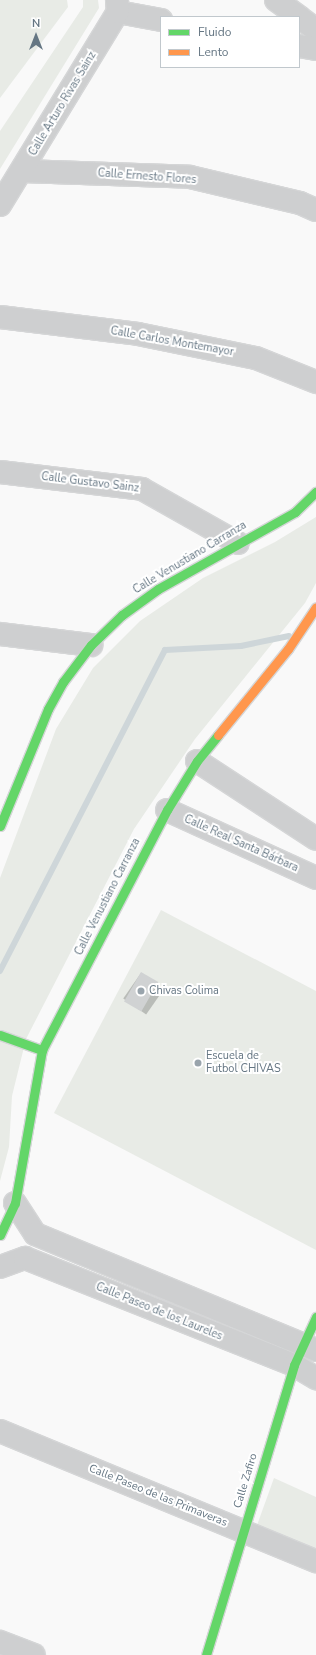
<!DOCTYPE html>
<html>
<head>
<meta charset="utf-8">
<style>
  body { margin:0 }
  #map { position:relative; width:316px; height:1655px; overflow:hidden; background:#f9f9f9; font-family:"Nunito Sans",sans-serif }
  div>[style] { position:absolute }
  .green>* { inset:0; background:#e8ebe6 }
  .shadow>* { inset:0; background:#0003; transform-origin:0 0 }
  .stream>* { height:6px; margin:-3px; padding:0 3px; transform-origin:3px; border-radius:3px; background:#ced6d9 }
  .building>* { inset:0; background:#d0d2d3; transform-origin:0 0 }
  .roads { filter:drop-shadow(1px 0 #d5d6d7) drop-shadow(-1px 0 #d5d6d7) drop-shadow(0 1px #d5d6d7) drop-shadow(0 -1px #d5d6d7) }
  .street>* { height:22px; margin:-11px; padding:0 11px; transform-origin:11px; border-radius:11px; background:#cecfd0 }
  .fast>* { height:9px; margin:-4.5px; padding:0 4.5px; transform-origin:4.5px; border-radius:4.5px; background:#63d668 }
  .slow>* { height:9px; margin:-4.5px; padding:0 4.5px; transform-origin:4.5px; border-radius:4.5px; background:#ff974d }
  .dots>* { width:11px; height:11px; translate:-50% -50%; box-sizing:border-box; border:2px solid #fff; border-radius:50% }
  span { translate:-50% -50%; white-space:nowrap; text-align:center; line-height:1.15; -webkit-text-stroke:4px #fff; paint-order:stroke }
  .street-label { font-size:11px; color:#657683 }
  .poi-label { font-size:11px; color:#657683 }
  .left { translate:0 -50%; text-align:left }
  .legend { position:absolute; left:160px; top:16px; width:140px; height:52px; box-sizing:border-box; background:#fff; border:1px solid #c1c8cd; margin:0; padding:5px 7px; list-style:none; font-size:12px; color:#657683 }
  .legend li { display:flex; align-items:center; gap:8px; height:20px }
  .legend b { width:20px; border:1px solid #c1c8cd }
  .north { position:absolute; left:16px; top:16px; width:40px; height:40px; -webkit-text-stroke:3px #fff; paint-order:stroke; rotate:0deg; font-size:11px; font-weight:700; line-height:16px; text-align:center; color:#657683 }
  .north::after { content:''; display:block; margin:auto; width:14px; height:18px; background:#657683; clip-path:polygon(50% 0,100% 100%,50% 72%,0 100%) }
</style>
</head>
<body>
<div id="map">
  <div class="green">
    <div style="clip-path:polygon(0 0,67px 0,68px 7px,0 98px)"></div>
    <div style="clip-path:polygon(83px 0,98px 0,99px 8px,0 169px,0 131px,83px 7px)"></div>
    <div style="clip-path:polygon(316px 517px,316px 583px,305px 603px,195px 739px,134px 829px,26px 1039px,12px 1096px,9px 1147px,0 1181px,0 878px,56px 729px,93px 668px,140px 621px,203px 578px,275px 542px)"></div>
    <div style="clip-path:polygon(161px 910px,316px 991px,316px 1250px,54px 1113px)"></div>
    <div style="clip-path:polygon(274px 1478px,316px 1497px,316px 1553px,256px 1528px)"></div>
  </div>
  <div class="shadow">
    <div style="left:141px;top:973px;width:28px;height:31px;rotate:35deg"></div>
  </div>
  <div class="stream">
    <div style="left:0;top:971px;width:361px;rotate:-62.8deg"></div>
    <div style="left:165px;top:650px;width:76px;rotate:-3deg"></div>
    <div style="left:241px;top:646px;width:49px;rotate:-11.8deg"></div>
  </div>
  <div class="building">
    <div style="left:141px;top:972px;width:20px;height:34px;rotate:30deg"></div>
  </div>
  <div class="roads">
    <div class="street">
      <div style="left:276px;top:0;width:29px;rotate:36deg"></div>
      <div style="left:118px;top:12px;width:44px;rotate:10.5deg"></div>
      <div style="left:299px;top:17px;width:21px;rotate:37deg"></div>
      <div style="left:299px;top:46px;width:17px;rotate:10deg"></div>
      <div style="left:22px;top:171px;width:168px;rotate:2deg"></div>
      <div style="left:190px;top:177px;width:113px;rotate:13.3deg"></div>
      <div style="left:300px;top:203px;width:17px;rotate:24deg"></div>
      <div style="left:0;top:205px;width:226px;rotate:-58.6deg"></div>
      <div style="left:118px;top:12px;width:12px;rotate:-95deg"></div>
      <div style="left:0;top:317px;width:139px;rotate:7deg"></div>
      <div style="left:138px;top:334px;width:120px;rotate:11.5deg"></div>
      <div style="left:256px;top:358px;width:65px;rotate:21.8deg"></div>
      <div style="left:0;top:472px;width:143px;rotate:6.8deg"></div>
      <div style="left:142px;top:489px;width:110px;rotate:29.4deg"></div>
      <div style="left:0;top:634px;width:92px;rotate:6.9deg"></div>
      <div style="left:197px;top:761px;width:142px;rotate:33.2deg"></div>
      <div style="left:167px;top:810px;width:164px;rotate:24.5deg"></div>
      <div style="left:15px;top:1203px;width:37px;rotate:57deg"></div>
      <div style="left:35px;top:1234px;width:304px;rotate:22.4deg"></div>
      <div style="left:0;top:1267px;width:27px;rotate:-20deg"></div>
      <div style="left:25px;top:1258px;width:289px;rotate:21.7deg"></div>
      <div style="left:294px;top:1365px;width:26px;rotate:31deg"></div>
      <div style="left:0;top:1431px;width:342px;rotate:22.4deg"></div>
      <div style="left:0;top:1642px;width:36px;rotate:21deg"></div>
    </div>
    <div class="fast">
      <div style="left:0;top:826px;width:126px;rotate:-67.7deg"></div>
      <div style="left:48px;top:709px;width:31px;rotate:-61deg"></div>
      <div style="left:63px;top:682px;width:46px;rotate:-52.9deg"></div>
      <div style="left:91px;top:645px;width:43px;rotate:-44.1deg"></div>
      <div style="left:122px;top:615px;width:44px;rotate:-35.8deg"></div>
      <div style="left:158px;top:589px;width:157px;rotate:-29.3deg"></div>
      <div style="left:295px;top:512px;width:29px;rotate:-44deg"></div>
      <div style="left:0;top:1035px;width:45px;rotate:19.7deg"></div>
      <div style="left:0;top:1235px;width:35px;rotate:-65deg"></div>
      <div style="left:15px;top:1203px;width:155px;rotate:-80deg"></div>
      <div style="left:42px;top:1050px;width:271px;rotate:-62.5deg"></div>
      <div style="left:167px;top:810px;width:57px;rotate:-58.5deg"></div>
      <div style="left:197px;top:761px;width:33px;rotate:-51deg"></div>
      <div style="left:206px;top:1655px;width:303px;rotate:-73.1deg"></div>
      <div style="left:294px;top:1365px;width:53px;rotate:-65.4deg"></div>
    </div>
    <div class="slow">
      <div style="left:218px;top:735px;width:111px;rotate:-50.9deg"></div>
      <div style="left:288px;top:649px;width:50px;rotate:-56.3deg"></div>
    </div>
  </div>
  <div class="dots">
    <div style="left:141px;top:991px;background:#99a4ac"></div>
    <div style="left:198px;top:1063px;background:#99a4ac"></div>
  </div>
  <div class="street-label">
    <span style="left:63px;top:104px;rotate:-59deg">Calle Arturo Rivas Sainz</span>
    <span style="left:147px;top:177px;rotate:4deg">Calle Ernesto Flores</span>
    <span style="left:172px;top:342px;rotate:10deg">Calle Carlos Montemayor</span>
    <span style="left:90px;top:483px;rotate:7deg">Calle Gustavo Sainz</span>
    <span style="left:190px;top:558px;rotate:-31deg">Calle Venustiano Carranza</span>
    <span style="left:241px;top:844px;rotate:24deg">Calle Real Santa Bárbara</span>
    <span style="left:108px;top:897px;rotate:-63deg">Calle Venustiano Carranza</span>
    <span style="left:159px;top:1312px;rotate:22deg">Calle Paseo de los Laureles</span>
    <span style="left:246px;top:1481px;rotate:-73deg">Calle Zafiro</span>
    <span style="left:158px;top:1496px;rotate:22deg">Calle Paseo de las Primaveras</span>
  </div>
  <div class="poi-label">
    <span class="left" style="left:149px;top:991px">Chivas Colima</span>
    <span class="left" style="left:206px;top:1063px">Escuela de<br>Futbol CHIVAS</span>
  </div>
  <ul class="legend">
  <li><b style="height:5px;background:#63d668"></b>Fluido</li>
  <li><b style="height:5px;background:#ff974d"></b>Lento</li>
  </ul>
  <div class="north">N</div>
</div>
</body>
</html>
